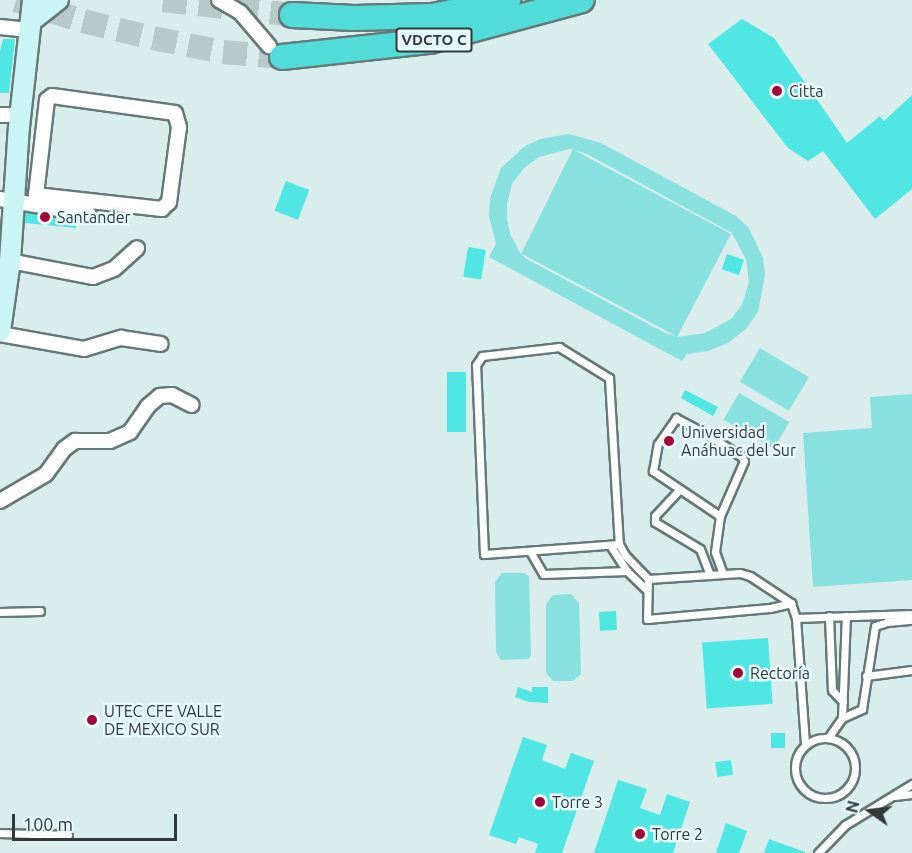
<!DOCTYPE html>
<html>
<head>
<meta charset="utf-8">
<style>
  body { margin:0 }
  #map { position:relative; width:912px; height:853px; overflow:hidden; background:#d8edec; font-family:Ubuntu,sans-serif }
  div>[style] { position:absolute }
  .green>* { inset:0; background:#88e1de; transform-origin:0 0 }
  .building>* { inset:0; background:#4fe6e3; transform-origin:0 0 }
  .highway-tunnel>* { height:24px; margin-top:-12px; transform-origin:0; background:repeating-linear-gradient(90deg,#b7c9c8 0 24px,transparent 0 36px) }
  .roads { filter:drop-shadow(2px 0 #667877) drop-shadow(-2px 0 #667877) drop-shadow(0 2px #667877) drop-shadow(0 -2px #667877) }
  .lane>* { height:7px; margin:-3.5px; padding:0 3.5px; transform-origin:3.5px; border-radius:3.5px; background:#fff }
  .lane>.ring { margin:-3.5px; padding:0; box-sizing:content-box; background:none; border:7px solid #fff; border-radius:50% }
  .street>* { height:14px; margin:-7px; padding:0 7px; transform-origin:7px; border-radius:7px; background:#fff }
  .secondary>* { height:20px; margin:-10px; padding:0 10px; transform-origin:10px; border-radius:10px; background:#cbf4f4 }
  .highway>* { height:24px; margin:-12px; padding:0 12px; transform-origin:12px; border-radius:12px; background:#51dcd9 }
  .dots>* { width:16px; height:16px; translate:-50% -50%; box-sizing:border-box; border:3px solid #e6faf9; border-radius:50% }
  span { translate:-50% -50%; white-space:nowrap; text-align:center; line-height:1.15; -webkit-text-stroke:5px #e6faf9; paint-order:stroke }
  .shield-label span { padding:2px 4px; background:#e6faf9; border:2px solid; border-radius:4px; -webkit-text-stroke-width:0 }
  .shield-label { font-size:15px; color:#313939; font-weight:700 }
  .poi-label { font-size:16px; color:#313939 }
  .left { translate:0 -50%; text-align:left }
  .north { position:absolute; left:840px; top:781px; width:60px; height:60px; -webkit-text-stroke:4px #e6faf9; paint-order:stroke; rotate:284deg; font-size:16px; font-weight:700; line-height:24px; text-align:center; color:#313939 }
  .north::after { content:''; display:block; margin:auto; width:21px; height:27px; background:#313939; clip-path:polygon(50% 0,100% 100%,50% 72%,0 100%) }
  .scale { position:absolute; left:12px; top:814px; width:165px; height:27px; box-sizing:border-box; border:3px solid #313939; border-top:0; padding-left:8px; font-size:18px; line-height:21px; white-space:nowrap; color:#313939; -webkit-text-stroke:4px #e6faf9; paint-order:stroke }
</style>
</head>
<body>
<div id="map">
  <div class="green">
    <div style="clip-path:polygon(evenodd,569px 134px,601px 143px,736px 216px,749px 228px,763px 258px,765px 275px,758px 312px,746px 329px,728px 343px,708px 351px,687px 354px,682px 361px,489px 257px,496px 244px,489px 216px,490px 198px,501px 168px,525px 146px,540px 139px,569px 134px,569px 149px,573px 149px,521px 254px,510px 234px,507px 219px,507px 204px,512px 184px,524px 168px,539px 157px,569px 149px,569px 134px,574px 150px,587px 154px,732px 233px,746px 259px,749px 282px,742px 305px,731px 319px,705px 333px,677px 337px,731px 234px,574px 150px,569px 134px,522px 254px,676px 336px,665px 333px,525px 258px,522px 254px)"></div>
    <div style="left:760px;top:348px;width:57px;height:39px;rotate:31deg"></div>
    <div style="left:739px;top:393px;width:58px;height:31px;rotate:30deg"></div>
    <div style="clip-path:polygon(912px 394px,912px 580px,813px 587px,803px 433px,872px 428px,870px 397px)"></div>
    <div style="clip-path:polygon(502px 573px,524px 573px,529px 576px,531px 656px,528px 659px,501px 660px,496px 652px,495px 582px)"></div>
    <div style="clip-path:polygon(571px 594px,579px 603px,581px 674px,573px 681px,553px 681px,546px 673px,546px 604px,553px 595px)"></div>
  </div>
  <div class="building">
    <div style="clip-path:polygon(742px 19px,774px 38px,847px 143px,880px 116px,884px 121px,912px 95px,912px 189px,875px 219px,823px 151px,808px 161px,788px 148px,708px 44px)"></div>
    <div style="clip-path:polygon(3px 39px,15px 39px,9px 93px,0 93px,0 51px)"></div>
    <div style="left:286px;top:181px;width:25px;height:32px;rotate:21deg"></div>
    <div style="clip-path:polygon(25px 212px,76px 221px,76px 228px,25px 223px)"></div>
    <div style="left:468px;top:247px;width:18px;height:30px;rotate:9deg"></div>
    <div style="left:727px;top:254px;width:18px;height:16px;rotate:19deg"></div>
    <div style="left:447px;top:372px;width:19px;height:60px"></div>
    <div style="clip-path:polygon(685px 390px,718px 407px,713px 416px,681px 398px)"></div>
    <div style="left:616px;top:611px;width:19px;height:17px;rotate:87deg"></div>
    <div style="left:768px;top:638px;width:66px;height:66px;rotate:86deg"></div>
    <div style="clip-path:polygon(518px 687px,532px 692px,532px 687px,548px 687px,548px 703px,529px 702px,515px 697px)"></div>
    <div style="left:771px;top:733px;width:14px;height:15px"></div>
    <div style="clip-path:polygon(523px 737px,547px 745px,542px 760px,565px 769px,571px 753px,594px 761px,562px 853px,535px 853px,538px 844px,519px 837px,516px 844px,489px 835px)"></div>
    <div style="left:731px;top:760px;width:15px;height:16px;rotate:82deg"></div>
    <div style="clip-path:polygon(618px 780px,647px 789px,640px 808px,660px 815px,667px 794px,690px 802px,673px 853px,594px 853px)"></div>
    <div style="clip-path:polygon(726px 823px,747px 831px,739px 853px,716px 853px)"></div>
    <div style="clip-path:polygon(769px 839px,805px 852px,805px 853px,764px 853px)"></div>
  </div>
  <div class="highway-tunnel">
    <div style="left:16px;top:0;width:70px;rotate:17.4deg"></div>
    <div style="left:83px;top:21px;width:72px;rotate:13.7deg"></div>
    <div style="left:153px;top:38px;width:71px;rotate:11.3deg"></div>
    <div style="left:223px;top:52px;width:59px;rotate:4.8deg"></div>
    <div style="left:163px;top:0;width:130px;rotate:6.6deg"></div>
  </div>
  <div class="roads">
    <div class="lane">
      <div style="left:679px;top:490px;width:35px;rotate:133deg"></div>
      <div style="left:655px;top:516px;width:6px;rotate:90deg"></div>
      <div style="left:655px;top:522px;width:52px;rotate:31deg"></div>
      <div style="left:700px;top:549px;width:28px;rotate:69deg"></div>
      <div style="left:720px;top:516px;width:81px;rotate:-146.1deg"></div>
      <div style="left:653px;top:471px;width:27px;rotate:-80deg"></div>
      <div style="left:658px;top:444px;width:32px;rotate:-55deg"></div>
      <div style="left:676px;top:418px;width:36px;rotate:28deg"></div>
      <div style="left:708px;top:435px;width:40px;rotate:32.9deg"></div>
      <div style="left:742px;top:457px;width:4px;rotate:63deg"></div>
      <div style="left:744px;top:461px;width:60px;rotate:113.6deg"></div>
      <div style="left:720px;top:516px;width:36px;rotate:98deg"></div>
      <div style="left:715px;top:552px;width:23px;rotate:70deg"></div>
      <div style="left:619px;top:544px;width:135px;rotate:175.8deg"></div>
      <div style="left:484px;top:554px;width:189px;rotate:-92.4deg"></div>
      <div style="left:476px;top:365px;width:11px;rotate:-56deg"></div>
      <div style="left:482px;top:356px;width:78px;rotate:-6.7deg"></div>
      <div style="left:559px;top:347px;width:59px;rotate:31.8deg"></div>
      <div style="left:609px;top:378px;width:166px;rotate:86.6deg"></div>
      <div style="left:619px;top:544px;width:13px;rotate:61deg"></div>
      <div style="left:625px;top:555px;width:33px;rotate:46deg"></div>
      <div style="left:648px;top:579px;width:40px;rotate:91.4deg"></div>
      <div style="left:647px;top:619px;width:123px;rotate:-5.1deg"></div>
      <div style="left:770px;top:608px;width:22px;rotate:-13deg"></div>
      <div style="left:610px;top:545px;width:31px;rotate:57deg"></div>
      <div style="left:627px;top:571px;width:28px;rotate:44deg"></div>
      <div style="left:531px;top:553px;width:24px;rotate:60deg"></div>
      <div style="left:543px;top:574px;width:84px;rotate:-2deg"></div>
      <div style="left:648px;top:579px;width:92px;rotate:-3.7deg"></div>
      <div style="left:740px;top:573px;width:10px;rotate:17deg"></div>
      <div style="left:750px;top:576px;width:49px;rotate:33.4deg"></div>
      <div style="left:791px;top:603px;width:16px;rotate:72deg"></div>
      <div style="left:796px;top:618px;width:127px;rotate:85.9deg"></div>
      <div style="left:0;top:612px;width:40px;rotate:-1.4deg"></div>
      <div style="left:829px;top:616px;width:74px;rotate:87.7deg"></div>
      <div style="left:832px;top:690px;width:16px;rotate:47deg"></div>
      <div style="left:796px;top:618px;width:116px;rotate:-2deg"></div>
      <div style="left:866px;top:676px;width:46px;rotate:-7.4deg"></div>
      <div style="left:842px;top:718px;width:102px;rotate:-87.8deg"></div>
      <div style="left:828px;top:738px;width:24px;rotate:-55deg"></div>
      <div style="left:842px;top:718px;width:22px;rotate:-24deg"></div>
      <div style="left:862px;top:709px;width:84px;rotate:-81.1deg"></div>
      <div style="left:875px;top:626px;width:13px;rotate:-18deg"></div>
      <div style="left:887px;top:622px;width:25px;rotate:-5deg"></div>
      <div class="ring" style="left:795px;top:738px;width:53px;height:53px"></div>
      <div style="left:894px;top:796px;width:18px;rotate:-6deg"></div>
      <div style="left:0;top:833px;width:68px;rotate:1.7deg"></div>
      <div style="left:818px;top:853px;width:39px;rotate:-46deg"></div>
      <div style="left:845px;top:825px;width:79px;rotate:-31.5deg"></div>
    </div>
    <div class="street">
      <div style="left:219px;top:0;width:24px;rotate:30deg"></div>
      <div style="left:240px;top:12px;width:45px;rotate:49.5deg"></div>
      <div style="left:0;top:27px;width:31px;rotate:6deg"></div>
      <div style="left:52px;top:96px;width:124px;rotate:7.9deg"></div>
      <div style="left:175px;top:113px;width:15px;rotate:74deg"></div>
      <div style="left:179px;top:127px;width:76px;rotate:97.6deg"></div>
      <div style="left:169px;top:202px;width:10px;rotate:135deg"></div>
      <div style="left:162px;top:209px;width:127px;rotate:-173.7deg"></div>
      <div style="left:36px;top:195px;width:96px;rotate:-83.4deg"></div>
      <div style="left:47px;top:100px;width:6px;rotate:-39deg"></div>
      <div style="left:0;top:115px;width:20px"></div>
      <div style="left:0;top:199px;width:90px;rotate:9.6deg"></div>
      <div style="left:10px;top:261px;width:85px;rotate:10.9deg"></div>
      <div style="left:93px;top:277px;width:22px;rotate:-21deg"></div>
      <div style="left:114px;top:269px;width:31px;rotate:-42deg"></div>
      <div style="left:0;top:334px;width:85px;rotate:10.1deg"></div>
      <div style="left:84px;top:349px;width:39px;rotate:-17deg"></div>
      <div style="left:121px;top:338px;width:40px;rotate:8.5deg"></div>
      <div style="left:0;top:501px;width:53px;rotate:-30.4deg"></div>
      <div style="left:46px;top:474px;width:31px;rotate:-54deg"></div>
      <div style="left:64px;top:449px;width:14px;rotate:-36deg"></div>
      <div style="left:75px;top:441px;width:35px"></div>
      <div style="left:110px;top:441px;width:22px;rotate:-24deg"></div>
      <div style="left:130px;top:432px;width:32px;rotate:-55deg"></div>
      <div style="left:148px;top:406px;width:16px;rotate:-40deg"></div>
      <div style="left:160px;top:396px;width:12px;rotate:-5deg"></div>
      <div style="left:172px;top:395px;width:22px;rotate:27deg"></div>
    </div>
    <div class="secondary">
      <div style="left:32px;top:20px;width:33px;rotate:-38deg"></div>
      <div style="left:0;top:331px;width:71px;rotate:-81.9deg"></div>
      <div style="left:10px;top:261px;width:134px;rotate:-86.2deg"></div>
      <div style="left:19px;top:127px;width:128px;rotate:-83.7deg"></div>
    </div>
    <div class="highway">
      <div style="left:292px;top:15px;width:62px;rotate:2.8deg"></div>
      <div style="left:354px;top:18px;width:79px;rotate:-1.5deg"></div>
      <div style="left:433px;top:16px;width:77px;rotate:-12deg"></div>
      <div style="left:282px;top:57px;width:149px;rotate:-6.2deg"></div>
      <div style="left:430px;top:41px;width:157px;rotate:-15.1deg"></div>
    </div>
  </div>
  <div class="dots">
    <div style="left:777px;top:91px;background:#a20439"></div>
    <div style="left:45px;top:217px;background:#a20439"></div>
    <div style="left:669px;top:441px;background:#a20439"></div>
    <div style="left:738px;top:673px;background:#a20439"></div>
    <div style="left:92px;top:720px;background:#a20439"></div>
    <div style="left:540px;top:802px;background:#a20439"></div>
    <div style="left:640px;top:834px;background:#a20439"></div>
  </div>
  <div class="shield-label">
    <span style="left:434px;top:40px">VDCTO C</span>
  </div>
  <div class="poi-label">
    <span class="left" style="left:789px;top:91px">Citta</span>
    <span class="left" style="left:57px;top:217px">Santander</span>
    <span class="left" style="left:681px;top:441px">Universidad<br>Anáhuac del Sur</span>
    <span class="left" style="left:750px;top:673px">Rectoría</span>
    <span class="left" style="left:104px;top:720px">UTEC CFE VALLE<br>DE MEXICO SUR</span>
    <span class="left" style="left:552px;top:802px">Torre 3</span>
    <span class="left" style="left:652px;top:834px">Torre 2</span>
  </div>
  <div class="north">N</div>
  <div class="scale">100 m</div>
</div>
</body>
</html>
